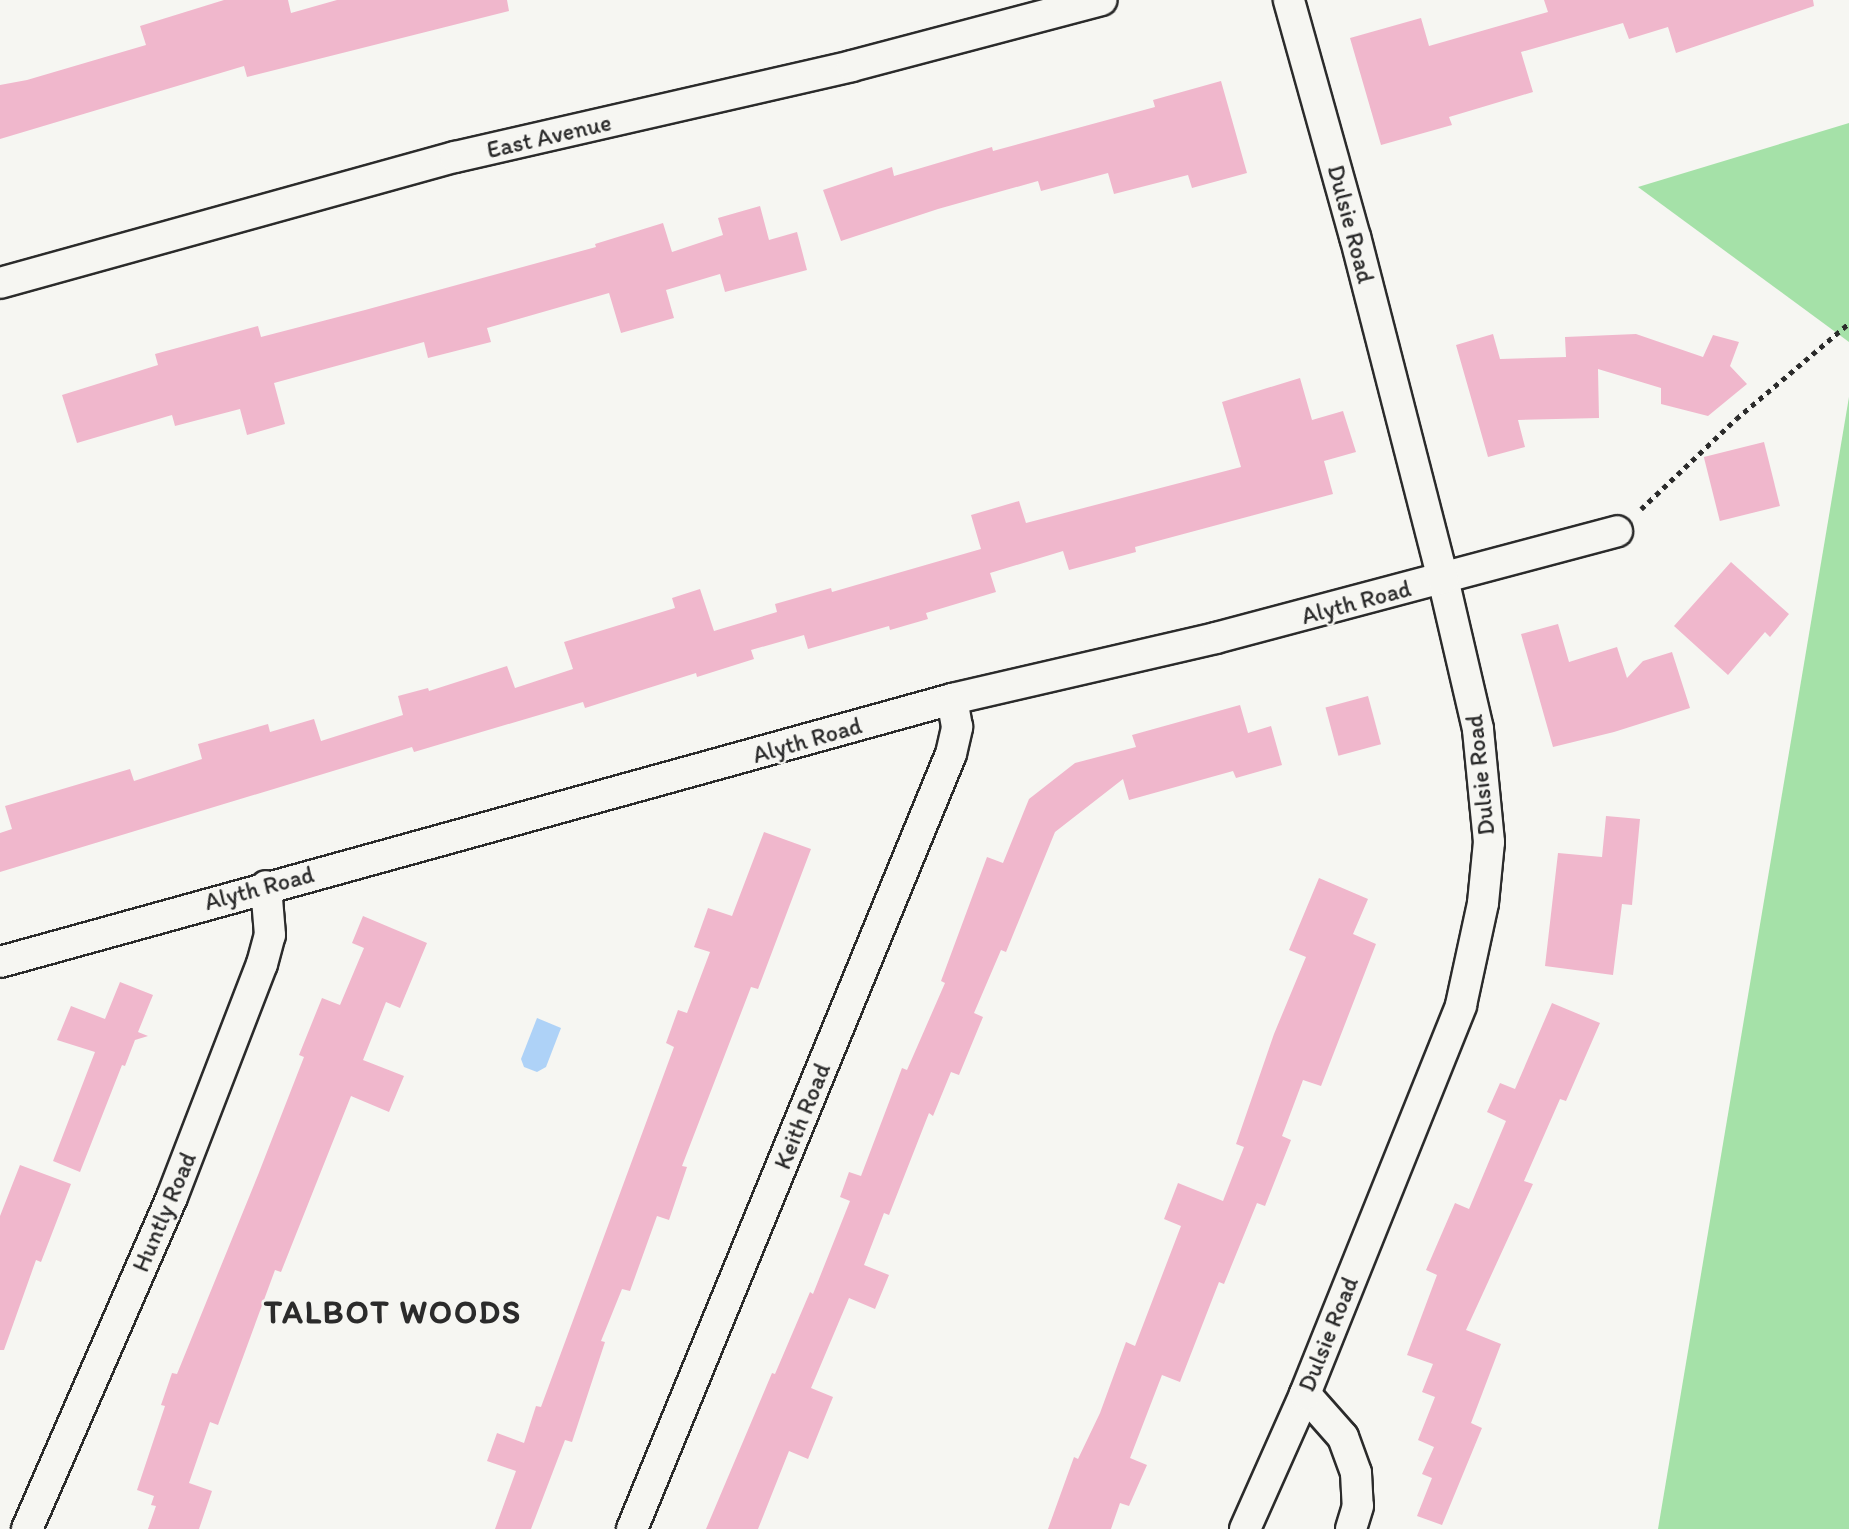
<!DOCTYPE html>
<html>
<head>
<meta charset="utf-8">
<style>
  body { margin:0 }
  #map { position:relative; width:1849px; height:1529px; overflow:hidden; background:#f6f6f2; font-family:Itim,sans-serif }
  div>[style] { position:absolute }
  .green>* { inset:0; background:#a5e1a8 }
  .water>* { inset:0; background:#aed2f7 }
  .building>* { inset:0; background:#f0b7cc; transform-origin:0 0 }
  .path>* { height:4.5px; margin-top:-2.25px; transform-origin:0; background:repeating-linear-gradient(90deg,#2b2b2b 0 5px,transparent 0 10px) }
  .roads { filter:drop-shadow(2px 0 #2b2b2b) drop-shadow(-2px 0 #2b2b2b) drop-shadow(0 2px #2b2b2b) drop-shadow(0 -2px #2b2b2b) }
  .street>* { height:30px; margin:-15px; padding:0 15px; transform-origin:15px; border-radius:15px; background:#f6f6f2 }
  span { translate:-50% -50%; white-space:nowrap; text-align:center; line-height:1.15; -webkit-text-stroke:5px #f6f6f2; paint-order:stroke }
  .street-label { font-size:24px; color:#2b2b2b }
  .district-label { font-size:32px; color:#2b2b2b; font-weight:700; letter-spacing:2px }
</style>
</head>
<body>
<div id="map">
  <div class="green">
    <div style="clip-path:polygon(1849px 123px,1849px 342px,1638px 187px)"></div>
    <div style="clip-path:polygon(1849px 397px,1849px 1529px,1658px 1529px)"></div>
  </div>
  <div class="water">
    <div style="clip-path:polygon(537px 1018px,561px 1028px,546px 1067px,537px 1072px,524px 1067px,521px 1059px)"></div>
  </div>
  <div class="building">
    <div style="clip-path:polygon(224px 0,288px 0,291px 13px,337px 0,507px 0,509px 11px,247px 77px,244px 66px,0 139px,0 85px,27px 80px,146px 45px,140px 26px)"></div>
    <div style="clip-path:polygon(1544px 0,1813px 0,1814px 6px,1676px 53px,1668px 27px,1629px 39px,1623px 23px,1521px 52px,1533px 92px,1449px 117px,1452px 125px,1381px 145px,1350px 38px,1421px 18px,1429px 46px,1548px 12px)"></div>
    <div style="clip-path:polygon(1221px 81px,1247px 173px,1192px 188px,1188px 175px,1114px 194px,1108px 173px,1041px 191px,1038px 181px,938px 209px,841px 241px,823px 190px,892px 167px,894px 176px,992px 147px,993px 151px,1155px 107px,1153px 100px)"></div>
    <div style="clip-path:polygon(760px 206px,769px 240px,797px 232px,807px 270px,725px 292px,720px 274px,666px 290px,674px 318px,621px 333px,609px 293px,487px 328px,491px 342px,428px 358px,424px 342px,274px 383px,285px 424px,247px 435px,240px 409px,175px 426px,172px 415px,77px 443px,62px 395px,158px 365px,155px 354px,258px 326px,261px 337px,365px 310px,596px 247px,595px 244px,663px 223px,672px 252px,723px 235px,718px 218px)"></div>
    <div style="clip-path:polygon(1493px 334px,1500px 359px,1566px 357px,1565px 337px,1636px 334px,1703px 357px,1713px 335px,1739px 342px,1730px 366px,1747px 384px,1708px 416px,1661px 404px,1661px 388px,1598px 369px,1599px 418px,1518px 420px,1525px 447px,1488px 457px,1456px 345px)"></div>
    <div style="clip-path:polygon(1300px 378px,1312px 420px,1343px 411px,1356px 452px,1324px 461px,1333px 494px,1135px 547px,1136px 552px,1069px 570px,1063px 551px,990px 573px,996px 592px,926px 613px,928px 619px,890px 630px,889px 626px,808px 649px,804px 635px,751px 650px,754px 659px,697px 677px,696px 673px,585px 708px,583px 702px,414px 752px,412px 747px,0 872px,0 833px,12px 829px,5px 806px,130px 769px,134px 781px,202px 759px,198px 744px,268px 724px,270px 732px,314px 719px,321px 741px,403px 715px,398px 696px,428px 688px,429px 691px,507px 666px,515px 688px,573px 669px,564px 642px,675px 608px,672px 598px,700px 589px,714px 631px,777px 612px,775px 604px,831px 588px,832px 592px,981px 549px,971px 515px,1019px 501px,1026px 523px,1241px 467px,1222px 402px)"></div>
    <div style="left:1764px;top:442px;width:66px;height:62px;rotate:76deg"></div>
    <div style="clip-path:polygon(1731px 562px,1789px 614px,1770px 637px,1765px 632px,1728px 675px,1674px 626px)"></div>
    <div style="clip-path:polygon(1558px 624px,1569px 662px,1617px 647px,1627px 678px,1643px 661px,1672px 652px,1690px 708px,1614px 732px,1553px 747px,1521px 634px)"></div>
    <div style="left:1368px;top:696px;width:50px;height:44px;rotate:75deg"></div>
    <div style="clip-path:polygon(1240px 705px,1248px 733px,1271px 726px,1282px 765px,1236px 778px,1233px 771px,1129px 800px,1123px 779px,1055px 832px,1006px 952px,1001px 950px,974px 1013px,983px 1017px,959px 1075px,951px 1072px,933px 1116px,929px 1113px,889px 1215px,884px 1213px,864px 1265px,889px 1275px,875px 1309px,849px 1298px,811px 1388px,833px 1397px,808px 1459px,789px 1451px,758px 1529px,706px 1529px,772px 1373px,775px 1374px,810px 1292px,813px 1294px,850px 1201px,840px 1197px,849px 1172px,861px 1176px,902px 1068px,907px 1070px,945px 983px,941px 981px,987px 857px,1003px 863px,1029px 799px,1075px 763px,1136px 747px,1132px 735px)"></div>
    <div style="clip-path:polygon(1606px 816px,1640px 819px,1632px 905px,1622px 904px,1613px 975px,1545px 966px,1558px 853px,1602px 857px)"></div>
    <div style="clip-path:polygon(764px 832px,811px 849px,758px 989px,751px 987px,682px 1166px,687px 1167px,669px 1220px,657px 1216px,630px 1291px,622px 1289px,601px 1341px,605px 1342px,572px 1442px,565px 1440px,531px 1529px,495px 1529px,516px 1471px,487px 1461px,497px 1433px,524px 1443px,536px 1406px,541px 1407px,674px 1047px,666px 1043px,678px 1010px,687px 1013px,710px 952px,694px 947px,708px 908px,732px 916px)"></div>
    <div style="clip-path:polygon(1319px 878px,1368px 899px,1353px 934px,1376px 944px,1321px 1086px,1303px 1080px,1282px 1136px,1291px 1140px,1265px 1206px,1257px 1203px,1224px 1284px,1219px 1282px,1180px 1382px,1162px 1375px,1130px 1458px,1147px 1465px,1129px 1506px,1120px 1503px,1111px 1529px,1048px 1529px,1074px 1457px,1078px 1459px,1100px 1413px,1126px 1342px,1135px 1346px,1181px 1226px,1164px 1219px,1178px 1183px,1223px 1201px,1244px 1147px,1236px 1144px,1274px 1034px,1306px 957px,1289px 950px)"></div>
    <div style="clip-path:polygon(363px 916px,427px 943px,400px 1008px,386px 1002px,363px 1060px,404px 1076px,389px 1112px,351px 1096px,281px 1272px,275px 1270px,218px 1425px,210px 1422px,189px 1483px,212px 1491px,199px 1529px,148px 1529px,156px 1506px,151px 1505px,154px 1496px,137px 1490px,165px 1406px,161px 1405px,172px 1373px,177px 1374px,258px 1175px,304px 1057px,299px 1055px,322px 998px,340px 1005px,364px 948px,352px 943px)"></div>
    <div style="clip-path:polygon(120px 982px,153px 995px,138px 1032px,148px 1036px,135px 1040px,125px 1066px,122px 1065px,80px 1172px,53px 1161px,95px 1052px,57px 1040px,71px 1006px,105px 1019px)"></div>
    <div style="clip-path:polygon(1552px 1003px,1600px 1023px,1566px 1101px,1560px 1099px,1524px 1181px,1533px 1184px,1466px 1330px,1501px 1344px,1471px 1423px,1482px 1428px,1442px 1525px,1417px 1516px,1432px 1478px,1422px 1474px,1434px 1447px,1418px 1440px,1435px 1397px,1422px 1392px,1433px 1364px,1407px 1355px,1437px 1275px,1426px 1270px,1455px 1203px,1469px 1209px,1506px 1121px,1487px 1112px,1500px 1083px,1515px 1089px)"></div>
    <div style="clip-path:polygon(20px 1165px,71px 1184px,41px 1262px,36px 1260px,4px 1350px,0 1350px,0 1216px)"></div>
  </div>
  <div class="path">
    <div style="left:1641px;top:509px;width:131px;rotate:-43.5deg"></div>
    <div style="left:1736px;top:419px;width:148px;rotate:-40.3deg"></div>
  </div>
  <div class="roads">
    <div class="street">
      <div style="left:0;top:283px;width:472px;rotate:-15.5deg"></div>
      <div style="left:455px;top:157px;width:407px;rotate:-12.9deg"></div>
      <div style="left:852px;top:66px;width:258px;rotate:-14.8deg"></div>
      <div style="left:0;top:962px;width:988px;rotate:-15.44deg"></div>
      <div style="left:952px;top:699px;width:271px;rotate:-13deg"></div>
      <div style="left:1216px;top:638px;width:415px;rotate:-14.9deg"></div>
      <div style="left:1305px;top:1394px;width:57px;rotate:48.5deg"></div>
      <div style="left:1343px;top:1437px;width:38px;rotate:70deg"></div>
      <div style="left:1356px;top:1473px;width:33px;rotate:87deg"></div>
      <div style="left:1358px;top:1506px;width:24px;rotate:107deg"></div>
      <div style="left:27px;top:1529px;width:362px;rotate:-66.4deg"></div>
      <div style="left:172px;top:1197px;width:250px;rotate:-68.9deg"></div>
      <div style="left:262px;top:964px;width:30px;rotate:-75deg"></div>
      <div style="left:270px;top:935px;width:49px;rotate:-94.7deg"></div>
      <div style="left:632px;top:1529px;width:838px;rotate:-67.63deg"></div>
      <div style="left:951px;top:754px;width:28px;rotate:-77deg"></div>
      <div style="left:957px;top:727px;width:28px;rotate:-100deg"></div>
      <div style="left:1245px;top:1529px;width:148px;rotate:-66deg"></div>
      <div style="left:1305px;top:1394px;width:419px;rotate:-68.1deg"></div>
      <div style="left:1461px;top:1005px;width:104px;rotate:-77.8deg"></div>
      <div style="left:1483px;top:903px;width:61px;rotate:-84.4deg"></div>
      <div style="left:1489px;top:842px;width:114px;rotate:-95.6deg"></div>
      <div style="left:1478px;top:729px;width:154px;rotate:-103.1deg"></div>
      <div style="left:1443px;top:579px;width:353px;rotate:-104.4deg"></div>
      <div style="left:1355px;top:237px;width:246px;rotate:-105.6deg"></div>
    </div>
  </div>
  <div class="street-label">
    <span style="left:549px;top:136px;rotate:-13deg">East Avenue</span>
    <span style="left:1351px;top:224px;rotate:75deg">Dulsie Road</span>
    <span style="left:1356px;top:602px;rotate:-15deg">Alyth Road</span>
    <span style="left:807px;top:740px;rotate:-16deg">Alyth Road</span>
    <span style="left:1480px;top:775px;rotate:-96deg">Dulsie Road</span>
    <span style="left:259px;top:888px;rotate:-15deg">Alyth Road</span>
    <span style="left:802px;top:1116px;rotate:-68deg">Keith Road</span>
    <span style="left:164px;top:1212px;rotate:-67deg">Huntly Road</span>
    <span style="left:1328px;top:1334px;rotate:-68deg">Dulsie Road</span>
  </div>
  <div class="district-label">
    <span style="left:393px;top:1312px">TALBOT WOODS</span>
  </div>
</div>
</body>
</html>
